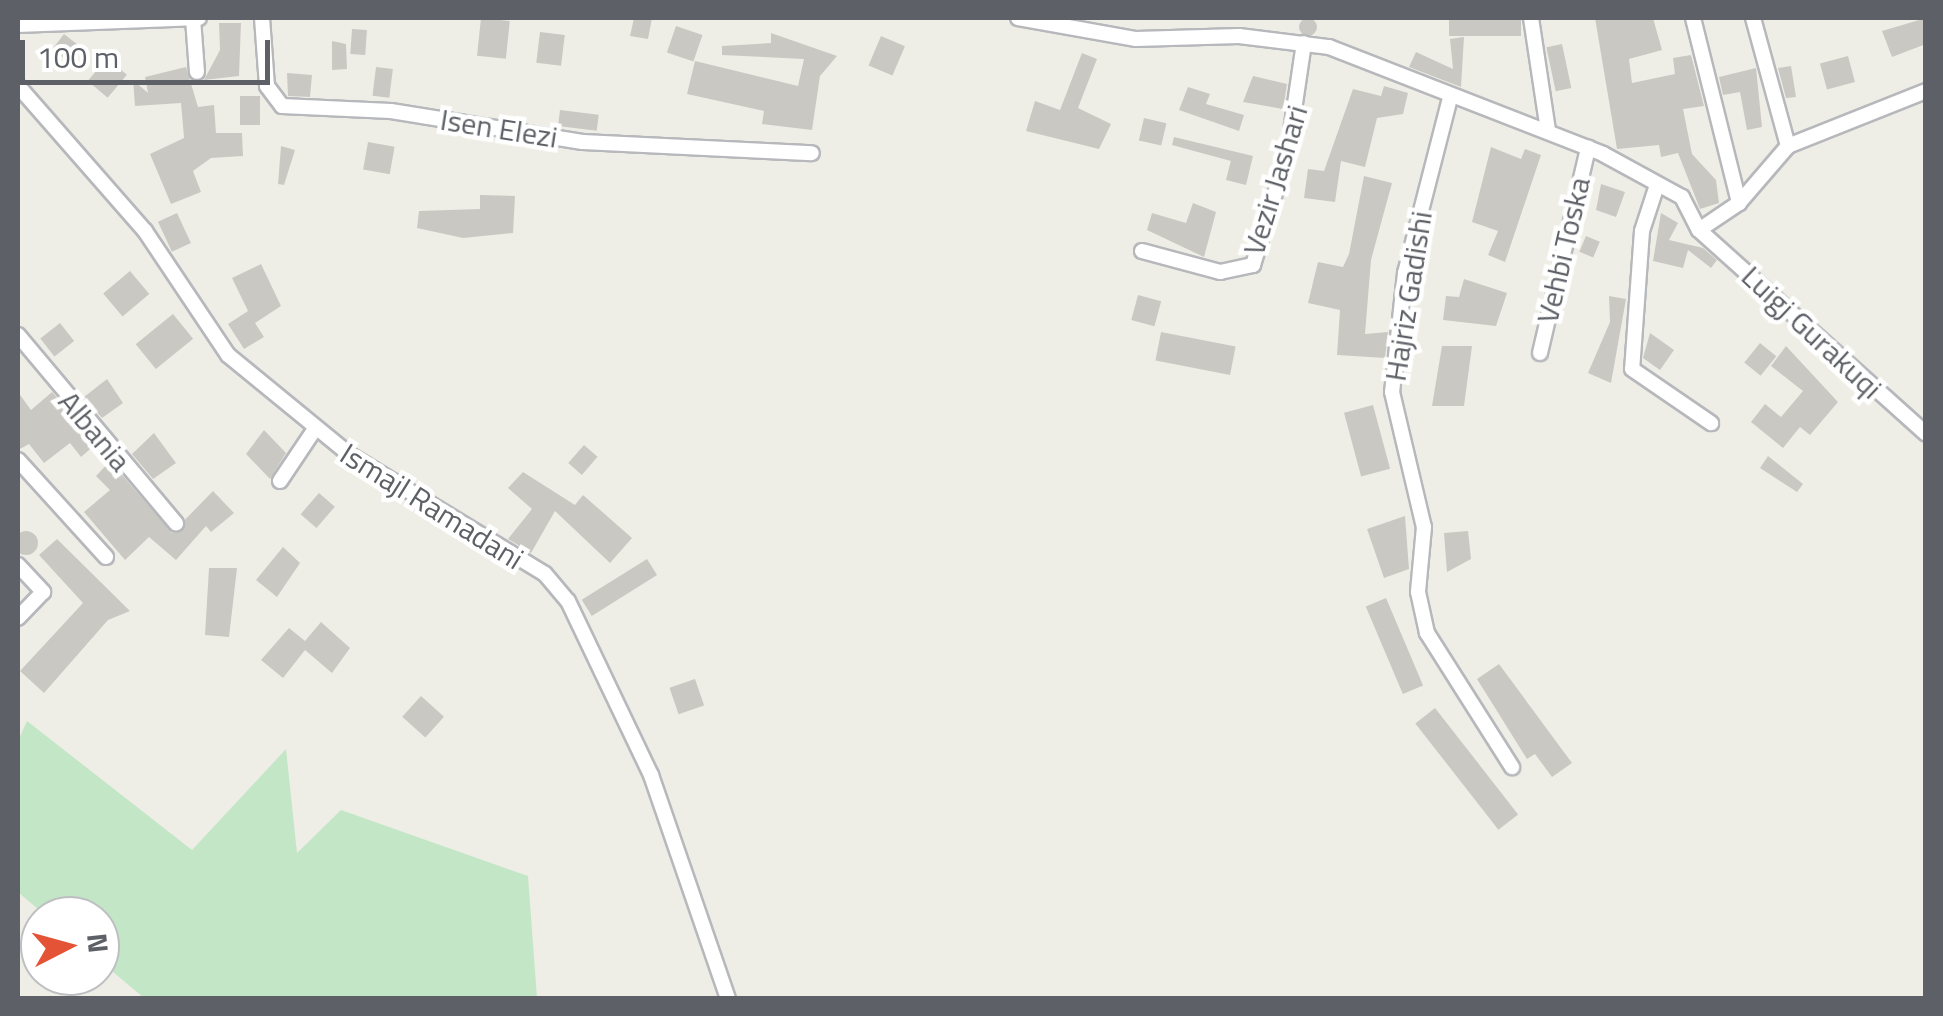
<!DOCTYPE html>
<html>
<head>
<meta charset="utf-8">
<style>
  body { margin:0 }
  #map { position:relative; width:1943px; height:1016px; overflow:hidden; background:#efeee6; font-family:"Titillium Web",sans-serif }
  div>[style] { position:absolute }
  .green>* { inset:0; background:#c3e6c6 }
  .building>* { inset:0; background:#cac8c3; transform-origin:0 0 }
  .round { border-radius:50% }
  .roads { filter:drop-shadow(2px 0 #b6b8bc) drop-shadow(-2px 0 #b6b8bc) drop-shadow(0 2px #b6b8bc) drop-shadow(0 -2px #b6b8bc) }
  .street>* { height:14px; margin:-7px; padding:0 7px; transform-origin:7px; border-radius:7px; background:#fff }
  span { translate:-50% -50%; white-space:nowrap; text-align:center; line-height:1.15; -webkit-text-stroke:9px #fff; paint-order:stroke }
  .street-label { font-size:30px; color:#5d6066 }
  .frame { position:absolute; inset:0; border:20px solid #5d6066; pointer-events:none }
  .north { position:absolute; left:20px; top:896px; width:100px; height:100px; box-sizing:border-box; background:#fff; border:2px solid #bebfc2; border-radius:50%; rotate:84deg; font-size:28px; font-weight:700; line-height:40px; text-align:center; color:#5d6066 }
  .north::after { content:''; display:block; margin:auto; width:35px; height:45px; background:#e55336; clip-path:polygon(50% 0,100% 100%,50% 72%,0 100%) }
  .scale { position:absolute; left:20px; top:40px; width:250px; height:45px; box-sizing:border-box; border:5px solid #5d6066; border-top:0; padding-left:12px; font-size:30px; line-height:35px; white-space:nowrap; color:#5d6066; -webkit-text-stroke:8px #fff; paint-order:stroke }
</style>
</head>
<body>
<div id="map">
  <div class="green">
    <div style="clip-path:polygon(27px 721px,192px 850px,286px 749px,297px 853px,341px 810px,528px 876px,537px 998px,144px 998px,100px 961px,100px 916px,46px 916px,18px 892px,18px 741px)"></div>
  </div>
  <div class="building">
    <div style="left:481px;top:18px;width:29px;height:38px;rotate:6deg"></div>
    <div style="clip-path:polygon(634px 18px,652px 18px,648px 39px,630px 36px)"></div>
    <div style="left:1449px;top:18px;width:72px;height:18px"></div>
    <div style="clip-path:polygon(1595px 18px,1653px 18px,1662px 50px,1629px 59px,1632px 83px,1675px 74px,1673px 58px,1691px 55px,1704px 106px,1683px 109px,1692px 154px,1716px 180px,1719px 203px,1700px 209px,1678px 153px,1661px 157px,1659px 145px,1617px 149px)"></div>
    <div style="clip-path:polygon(1926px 18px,1926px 44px,1892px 57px,1882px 31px)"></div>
    <div class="round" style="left:1299px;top:18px;width:18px;height:18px"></div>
    <div style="clip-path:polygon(219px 23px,241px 23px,239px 76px,204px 80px,220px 50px)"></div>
    <div style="left:676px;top:26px;width:28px;height:28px;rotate:19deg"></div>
    <div style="left:352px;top:29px;width:15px;height:25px;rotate:4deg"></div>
    <div style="left:540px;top:32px;width:25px;height:31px;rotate:7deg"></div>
    <div style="clip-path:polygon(771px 33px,837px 56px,820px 76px,812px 130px,762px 124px,764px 111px,687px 94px,695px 61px,798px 86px,804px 59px,722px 55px,722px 46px,771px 43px)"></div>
    <div style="left:64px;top:34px;width:24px;height:19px;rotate:38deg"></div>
    <div style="left:881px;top:36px;width:26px;height:32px;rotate:23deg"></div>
    <div style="clip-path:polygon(1464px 37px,1461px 87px,1409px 67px,1416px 52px,1453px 69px,1450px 39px)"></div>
    <div style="clip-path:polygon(332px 41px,346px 44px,347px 69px,332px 70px)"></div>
    <div style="left:1562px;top:44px;width:45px;height:16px;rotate:78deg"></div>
    <div style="clip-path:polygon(1082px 53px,1097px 59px,1078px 108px,1111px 124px,1099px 149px,1026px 131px,1035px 101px,1060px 110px)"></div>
    <div style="left:1848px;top:56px;width:27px;height:29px;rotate:75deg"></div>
    <div style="left:107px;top:58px;width:26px;height:30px;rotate:40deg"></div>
    <div style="clip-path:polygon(1791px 66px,1796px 97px,1786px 98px,1778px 68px)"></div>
    <div style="clip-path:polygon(186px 67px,198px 107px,214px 105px,216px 133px,242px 133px,243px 156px,211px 158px,193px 171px,201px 192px,171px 204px,150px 154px,184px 138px,181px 103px,135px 106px,133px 80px,148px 93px,145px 77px)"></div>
    <div style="left:376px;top:67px;width:17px;height:29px;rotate:7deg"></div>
    <div style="clip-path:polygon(1756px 68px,1762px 127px,1747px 130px,1740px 92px,1723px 95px,1719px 77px)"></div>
    <div style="clip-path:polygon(287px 73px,312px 75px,310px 97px,288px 96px)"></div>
    <div style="clip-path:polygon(1253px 76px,1287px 84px,1283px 109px,1243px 102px)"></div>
    <div style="clip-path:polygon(1384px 86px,1408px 93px,1403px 114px,1377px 118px,1365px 167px,1341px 161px,1335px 202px,1304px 198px,1308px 169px,1324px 171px,1353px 89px,1381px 96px)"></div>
    <div style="clip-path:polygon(1188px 87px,1210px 94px,1206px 104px,1244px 115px,1239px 131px,1179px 110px)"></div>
    <div style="left:260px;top:96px;width:29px;height:20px;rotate:90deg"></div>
    <div style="left:560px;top:110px;width:39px;height:16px;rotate:7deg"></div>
    <div style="left:1144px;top:118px;width:23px;height:23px;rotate:13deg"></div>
    <div style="clip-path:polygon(1174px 137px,1253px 156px,1246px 185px,1226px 180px,1233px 152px,1231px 161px,1172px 145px)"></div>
    <div style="left:368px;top:142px;width:27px;height:28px;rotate:10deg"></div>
    <div style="clip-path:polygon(281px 146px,295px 150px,284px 185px,278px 184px)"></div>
    <div style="clip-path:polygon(1491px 147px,1521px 159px,1525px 149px,1541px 155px,1505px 262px,1488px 255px,1498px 231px,1472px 222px)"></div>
    <div style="clip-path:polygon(1364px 176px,1392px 183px,1371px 260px,1365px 334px,1388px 332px,1385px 358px,1337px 355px,1340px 310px,1308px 303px,1318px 262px,1343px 267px,1349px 254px)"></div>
    <div style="clip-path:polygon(1601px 184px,1625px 192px,1616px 217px,1596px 210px)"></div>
    <div style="clip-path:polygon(480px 195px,515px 196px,513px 233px,463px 238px,417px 228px,419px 211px,480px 209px)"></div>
    <div style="clip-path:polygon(1193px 203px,1216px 212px,1204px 257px,1147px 230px,1152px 213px,1186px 223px)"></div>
    <div style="left:177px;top:213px;width:33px;height:21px;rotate:65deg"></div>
    <div style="clip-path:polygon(1661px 213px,1678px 223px,1669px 240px,1703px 248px,1717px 260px,1711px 268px,1688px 250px,1683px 268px,1653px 261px)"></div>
    <div style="left:1586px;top:236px;width:15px;height:17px;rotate:23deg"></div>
    <div style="clip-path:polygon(261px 264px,281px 306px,255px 323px,264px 337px,244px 349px,228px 324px,248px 311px,232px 278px)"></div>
    <div style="left:130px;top:271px;width:30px;height:35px;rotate:50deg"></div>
    <div style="clip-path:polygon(1464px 279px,1507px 293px,1496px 326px,1443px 320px,1446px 296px,1459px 297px)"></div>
    <div style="left:1138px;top:295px;width:24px;height:26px;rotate:15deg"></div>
    <div style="clip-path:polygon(1609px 296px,1626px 299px,1611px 383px,1588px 373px,1610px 322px)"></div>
    <div style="left:173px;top:314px;width:32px;height:48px;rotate:51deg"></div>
    <div style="left:60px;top:323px;width:23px;height:25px;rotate:52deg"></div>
    <div style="left:1161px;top:332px;width:76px;height:29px;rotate:11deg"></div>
    <div style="clip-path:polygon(1650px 333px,1674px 350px,1660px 370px,1643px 358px)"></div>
    <div style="left:1760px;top:343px;width:21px;height:25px;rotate:39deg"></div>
    <div style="clip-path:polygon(1442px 346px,1472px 346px,1464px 406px,1432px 406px)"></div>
    <div style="clip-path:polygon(1786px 346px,1838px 402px,1810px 435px,1800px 427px,1783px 448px,1751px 422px,1765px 404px,1781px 417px,1803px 391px,1771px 366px)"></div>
    <div style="clip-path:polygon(107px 379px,123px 403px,102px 418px,84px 397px)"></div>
    <div style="clip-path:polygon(18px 392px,31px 410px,52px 392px,96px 444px,81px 457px,70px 443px,44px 463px,29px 444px,18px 450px)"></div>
    <div style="left:1373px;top:405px;width:66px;height:30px;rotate:75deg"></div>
    <div style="clip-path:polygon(264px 430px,286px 453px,270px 479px,246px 454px)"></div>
    <div style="clip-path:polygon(154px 433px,176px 463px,153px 479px,132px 454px)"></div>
    <div style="left:584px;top:445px;width:18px;height:24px;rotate:41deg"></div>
    <div style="clip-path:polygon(1768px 456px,1803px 484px,1797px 492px,1760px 468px)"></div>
    <div style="clip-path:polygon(110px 461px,172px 533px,213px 491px,234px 513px,211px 532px,206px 526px,176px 560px,149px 537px,125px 560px,84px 512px,110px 490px,96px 476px)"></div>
    <div style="clip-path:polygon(523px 472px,575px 505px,583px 495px,632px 538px,610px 563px,555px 511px,531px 553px,508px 539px,532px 509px,508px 488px)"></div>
    <div style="left:319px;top:493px;width:21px;height:28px;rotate:41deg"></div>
    <div style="clip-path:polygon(1405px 516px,1409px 569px,1384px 578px,1367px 529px)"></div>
    <div style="clip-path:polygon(1468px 531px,1471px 559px,1447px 572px,1444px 533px)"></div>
    <div class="round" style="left:14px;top:531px;width:24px;height:24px"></div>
    <div style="clip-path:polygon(57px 539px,130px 611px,108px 620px,44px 693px,20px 671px,83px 603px,39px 555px)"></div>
    <div style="clip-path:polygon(283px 547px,300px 563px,277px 597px,256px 580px)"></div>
    <div style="left:647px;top:559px;width:19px;height:77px;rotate:58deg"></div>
    <div style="clip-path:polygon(209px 568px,237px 568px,229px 637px,205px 635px)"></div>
    <div style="left:1386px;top:598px;width:95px;height:22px;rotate:67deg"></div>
    <div style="clip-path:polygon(321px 622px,350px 648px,332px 673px,305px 650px,283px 678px,261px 660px,289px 628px,305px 641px)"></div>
    <div style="clip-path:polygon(1499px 664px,1572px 763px,1552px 777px,1535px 754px,1527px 759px,1477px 679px)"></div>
    <div style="left:695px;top:679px;width:28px;height:27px;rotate:71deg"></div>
    <div style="left:421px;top:696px;width:31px;height:28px;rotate:42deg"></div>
    <div style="left:1435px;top:708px;width:135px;height:25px;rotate:52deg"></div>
  </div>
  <div class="roads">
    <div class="street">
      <div style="left:262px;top:18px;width:68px;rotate:85.8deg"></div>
      <div style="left:267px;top:86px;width:25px;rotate:53deg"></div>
      <div style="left:282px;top:106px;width:109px;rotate:2.6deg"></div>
      <div style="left:391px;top:111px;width:194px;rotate:9.2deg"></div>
      <div style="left:583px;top:142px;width:229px;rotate:2.8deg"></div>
      <div style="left:1018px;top:18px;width:120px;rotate:10.1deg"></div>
      <div style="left:1136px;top:39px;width:103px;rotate:-1.7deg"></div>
      <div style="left:1239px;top:36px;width:91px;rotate:7deg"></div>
      <div style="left:1329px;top:47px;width:294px;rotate:21.3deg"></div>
      <div style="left:1603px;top:154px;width:90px;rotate:28.6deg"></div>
      <div style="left:1682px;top:197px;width:37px;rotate:63deg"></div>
      <div style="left:1699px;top:230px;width:48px;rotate:-34deg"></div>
      <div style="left:1739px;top:203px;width:75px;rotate:-49.3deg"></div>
      <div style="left:1788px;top:146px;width:149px;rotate:-21.7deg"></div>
      <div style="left:1531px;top:18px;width:114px;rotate:81.4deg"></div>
      <div style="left:1693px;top:18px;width:191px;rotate:76deg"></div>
      <div style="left:1753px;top:18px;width:133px;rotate:74.7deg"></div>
      <div style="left:193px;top:19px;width:53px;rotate:85.7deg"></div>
      <div style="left:18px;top:25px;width:181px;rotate:-2.2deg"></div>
      <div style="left:18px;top:86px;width:193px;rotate:48.8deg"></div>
      <div style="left:145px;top:231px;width:149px;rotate:56.2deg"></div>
      <div style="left:228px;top:355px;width:158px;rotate:39.3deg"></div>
      <div style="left:350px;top:455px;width:228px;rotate:31.4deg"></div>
      <div style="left:545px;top:574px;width:35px;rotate:50deg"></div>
      <div style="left:568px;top:601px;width:193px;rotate:64.5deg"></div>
      <div style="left:651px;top:775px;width:236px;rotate:71deg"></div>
      <div style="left:1450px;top:98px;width:181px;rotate:104.4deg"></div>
      <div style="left:1405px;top:273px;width:120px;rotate:96.2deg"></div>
      <div style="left:1392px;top:392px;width:139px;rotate:76.7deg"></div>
      <div style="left:1424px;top:527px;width:65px;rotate:95.3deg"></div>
      <div style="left:1418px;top:592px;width:42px;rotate:77.6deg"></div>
      <div style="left:1427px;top:633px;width:159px;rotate:57.6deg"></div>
      <div style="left:1657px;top:185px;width:48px;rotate:108.1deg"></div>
      <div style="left:1642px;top:231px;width:138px;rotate:94.1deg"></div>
      <div style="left:1632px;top:369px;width:96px;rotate:34.4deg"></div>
      <div style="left:1699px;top:230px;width:305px;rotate:41.9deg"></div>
      <div style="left:1142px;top:251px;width:81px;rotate:15.1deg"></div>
      <div style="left:1220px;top:272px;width:34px;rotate:-12deg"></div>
      <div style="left:1253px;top:265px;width:119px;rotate:-72.9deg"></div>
      <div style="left:1288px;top:151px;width:109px;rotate:-81.6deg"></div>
      <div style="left:18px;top:335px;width:246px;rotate:50deg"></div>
      <div style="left:1540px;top:353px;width:211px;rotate:-76.8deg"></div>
      <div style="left:18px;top:460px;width:131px;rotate:47.8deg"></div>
      <div style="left:280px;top:481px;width:63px;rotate:-56.1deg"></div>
      <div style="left:18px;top:565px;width:37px;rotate:47deg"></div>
      <div style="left:43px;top:592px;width:36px;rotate:134deg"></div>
    </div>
  </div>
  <div class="street-label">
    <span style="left:499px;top:128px;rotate:9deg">Isen Elezi</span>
    <span style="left:1275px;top:180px;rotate:-73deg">Vezir Jashari</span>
    <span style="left:1563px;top:250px;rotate:-77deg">Vehbi Toska</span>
    <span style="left:1408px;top:296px;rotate:-81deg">Hajriz Gadishi</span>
    <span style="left:1812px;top:332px;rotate:43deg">Luigj Gurakuqi</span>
    <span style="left:95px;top:431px;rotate:50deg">Albania</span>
    <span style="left:432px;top:506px;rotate:32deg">Ismajl Ramadani</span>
  </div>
  <div class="frame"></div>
  <div class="north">N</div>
  <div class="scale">100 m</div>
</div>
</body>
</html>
